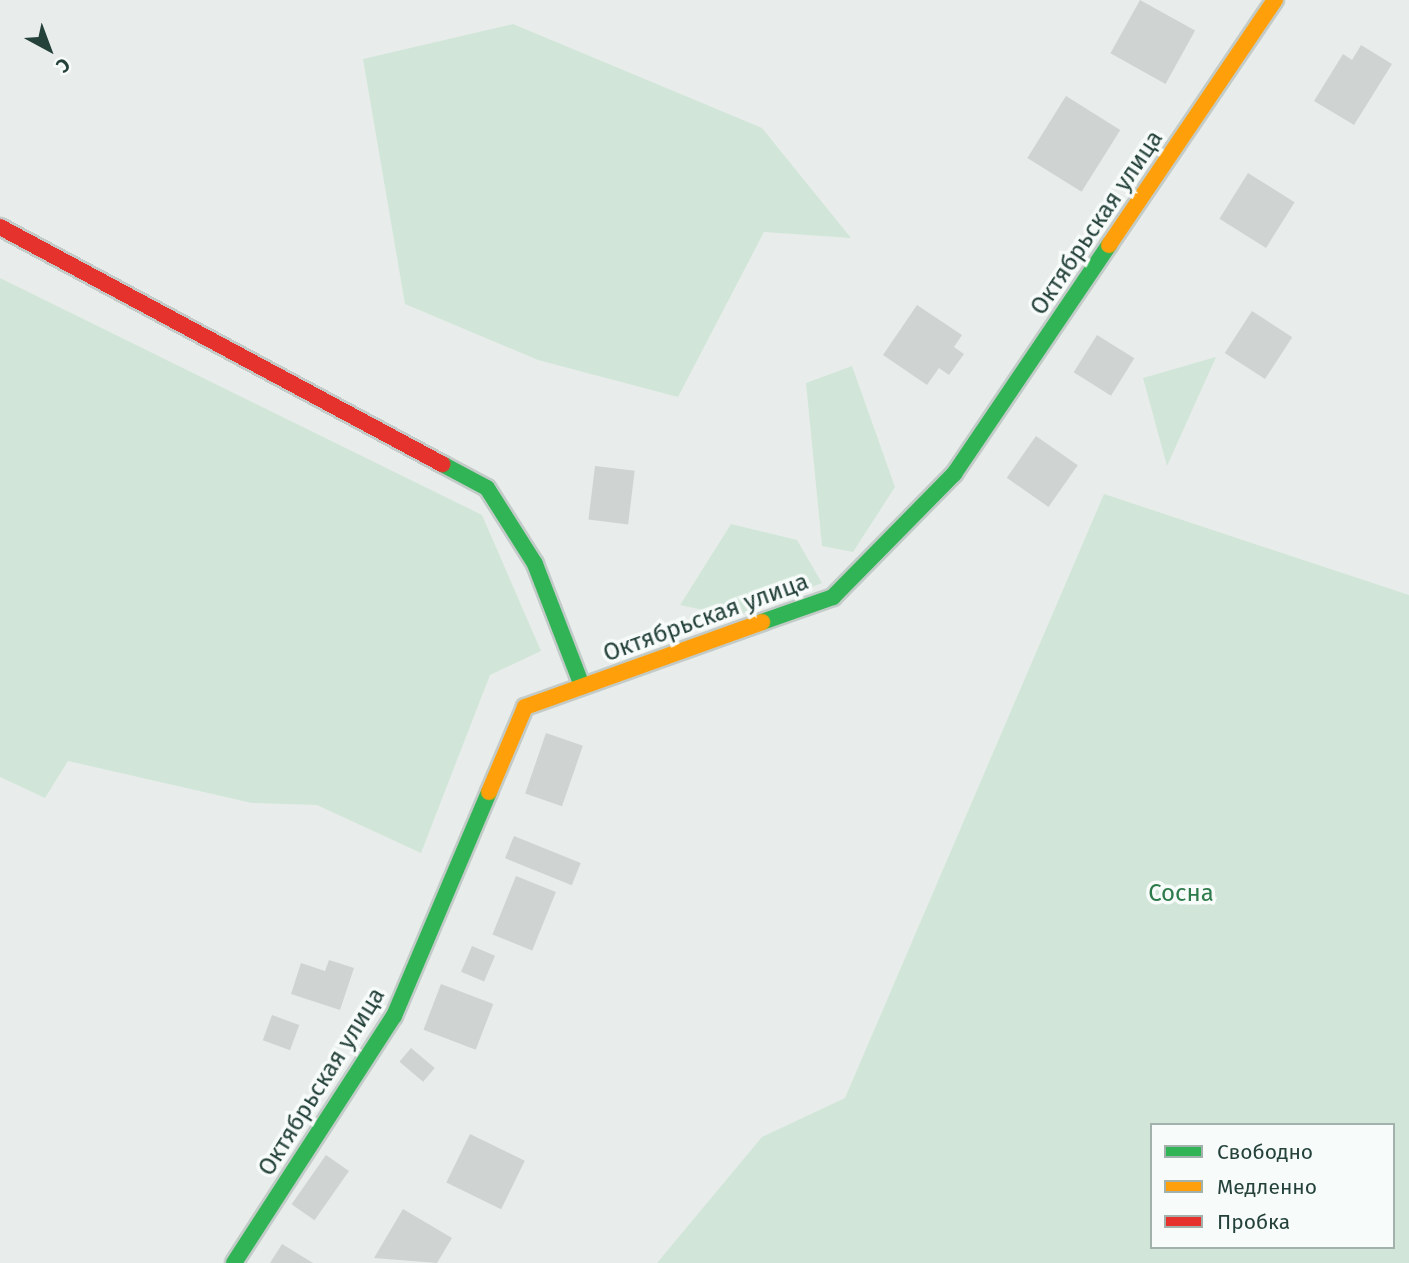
<!DOCTYPE html>
<html>
<head>
<meta charset="utf-8">
<style>
  body { margin:0 }
  #map { position:relative; width:1409px; height:1263px; overflow:hidden; background:#e8edeb; font-family:"Fira Sans",sans-serif }
  div>[style] { position:absolute }
  .green>* { inset:0; background:#d1e6d8 }
  .building>* { inset:0; background:#cfd4d2; transform-origin:0 0 }
  .roads { filter:drop-shadow(2px 0 #c3cbc8) drop-shadow(-2px 0 #c3cbc8) drop-shadow(0 2px #c3cbc8) drop-shadow(0 -2px #c3cbc8) }
  .fast>* { height:16px; margin:-8px; padding:0 8px; transform-origin:8px; border-radius:8px; background:#30b455 }
  .slow>* { height:16px; margin:-8px; padding:0 8px; transform-origin:8px; border-radius:8px; background:#ff9f0a }
  .jam>* { height:16px; margin:-8px; padding:0 8px; transform-origin:8px; border-radius:8px; background:#e5322d }
  span { translate:-50% -50%; white-space:nowrap; text-align:center; line-height:1.15; -webkit-text-stroke:7px #f7fbf9; paint-order:stroke }
  .street-label { font-size:24px; color:#24423a }
  .park-label { font-size:24px; color:#2d7a4b }
  .legend { position:absolute; left:1150px; top:1123px; width:245px; height:126px; box-sizing:border-box; background:#f7fbf9; border:2px solid #a3b1ad; margin:0; padding:9px 12px; list-style:none; font-size:21px; color:#24423a }
  .legend li { display:flex; align-items:center; gap:14px; height:35px }
  .legend b { width:35px; border:2px solid #a3b1ad }
  .north { position:absolute; left:14px; top:14px; width:70px; height:70px; -webkit-text-stroke:5px #f7fbf9; paint-order:stroke; rotate:139deg; font-size:19px; font-weight:700; line-height:28px; text-align:center; color:#24423a }
  .north::after { content:''; display:block; margin:auto; width:24px; height:32px; background:#24423a; clip-path:polygon(50% 0,100% 100%,50% 72%,0 100%) }
</style>
</head>
<body>
<div id="map">
  <div class="green">
    <div style="clip-path:polygon(513px 24px,762px 128px,851px 238px,764px 232px,678px 397px,538px 360px,405px 304px,363px 59px)"></div>
    <div style="clip-path:polygon(0 278px,482px 515px,541px 651px,490px 675px,421px 853px,317px 805px,252px 803px,68px 761px,45px 798px,0 777px)"></div>
    <div style="clip-path:polygon(1216px 357px,1167px 466px,1143px 378px)"></div>
    <div style="clip-path:polygon(852px 366px,895px 487px,853px 552px,822px 546px,806px 383px)"></div>
    <div style="clip-path:polygon(evenodd,1104px 494px,1409px 595px,1409px 1263px,657px 1263px,762px 1137px,845px 1098px,1104px 494px,1152px 1125px,1393px 1125px,1393px 1247px,1152px 1247px,1152px 1125px)"></div>
    <div style="clip-path:polygon(731px 524px,797px 540px,822px 583px,735px 617px,680px 605px)"></div>
  </div>
  <div class="building">
    <div style="left:1140px;top:0;width:63px;height:61px;rotate:29deg"></div>
    <div style="clip-path:polygon(1361px 45px,1392px 64px,1354px 125px,1314px 101px,1343px 54px,1352px 60px)"></div>
    <div style="left:1066px;top:96px;width:64px;height:73px;rotate:32deg"></div>
    <div style="left:1248px;top:173px;width:55px;height:54px;rotate:32deg"></div>
    <div style="clip-path:polygon(917px 305px,962px 335px,954px 347px,964px 354px,949px 375px,939px 368px,927px 385px,883px 355px)"></div>
    <div style="left:1252px;top:311px;width:48px;height:50px;rotate:33deg"></div>
    <div style="left:1097px;top:335px;width:44px;height:44px;rotate:32deg"></div>
    <div style="left:1036px;top:436px;width:51px;height:51px;rotate:35deg"></div>
    <div style="left:595px;top:466px;width:40px;height:54px;rotate:7deg"></div>
    <div style="left:546px;top:733px;width:39px;height:64px;rotate:19deg"></div>
    <div style="left:514px;top:836px;width:72px;height:24px;rotate:22deg"></div>
    <div style="left:516px;top:876px;width:43px;height:63px;rotate:22deg"></div>
    <div style="left:472px;top:946px;width:25px;height:28px;rotate:23deg"></div>
    <div style="clip-path:polygon(329px 960px,354px 968px,340px 1010px,291px 994px,301px 963px,325px 971px)"></div>
    <div style="left:441px;top:984px;width:56px;height:49px;rotate:21deg"></div>
    <div style="left:272px;top:1015px;width:29px;height:27px;rotate:20deg"></div>
    <div style="left:411px;top:1048px;width:31px;height:18px;rotate:40deg"></div>
    <div style="left:470px;top:1134px;width:61px;height:54px;rotate:26deg"></div>
    <div style="left:326px;top:1155px;width:28px;height:60px;rotate:35deg"></div>
    <div style="clip-path:polygon(403px 1209px,452px 1238px,437px 1263px,374px 1258px)"></div>
    <div style="clip-path:polygon(282px 1244px,313px 1263px,270px 1263px)"></div>
  </div>
  <div class="roads">
    <div class="fast">
      <div style="left:442px;top:464px;width:51px;rotate:28.1deg"></div>
      <div style="left:487px;top:488px;width:90px;rotate:57.7deg"></div>
      <div style="left:535px;top:564px;width:131px;rotate:68.9deg"></div>
      <div style="left:762px;top:622px;width:75px;rotate:-19.4deg"></div>
      <div style="left:833px;top:597px;width:173px;rotate:-45.5deg"></div>
      <div style="left:954px;top:474px;width:277px;rotate:-55.9deg"></div>
      <div style="left:234px;top:1263px;width:294px;rotate:-57.1deg"></div>
      <div style="left:394px;top:1016px;width:243px;rotate:-67deg"></div>
    </div>
    <div class="slow">
      <div style="left:1109px;top:245px;width:296px;rotate:-55.9deg"></div>
      <div style="left:489px;top:792px;width:92px;rotate:-67deg"></div>
      <div style="left:525px;top:707px;width:252px;rotate:-19.7deg"></div>
    </div>
    <div class="jam">
      <div style="left:0;top:227px;width:502px;rotate:28.2deg"></div>
    </div>
  </div>
  <div class="street-label">
    <span style="left:1097px;top:223px;rotate:-56deg">Октябрьская улица</span>
    <span style="left:706px;top:618px;rotate:-20deg">Октябрьская улица</span>
    <span style="left:322px;top:1082px;rotate:-58deg">Октябрьская улица</span>
  </div>
  <div class="park-label">
    <span style="left:1181px;top:894px">Сосна</span>
  </div>
  <ul class="legend">
  <li><b style="height:9px;background:#30b455"></b>Свободно</li>
  <li><b style="height:9px;background:#ff9f0a"></b>Медленно</li>
  <li><b style="height:9px;background:#e5322d"></b>Пробка</li>
  </ul>
  <div class="north">С</div>
</div>
</body>
</html>
